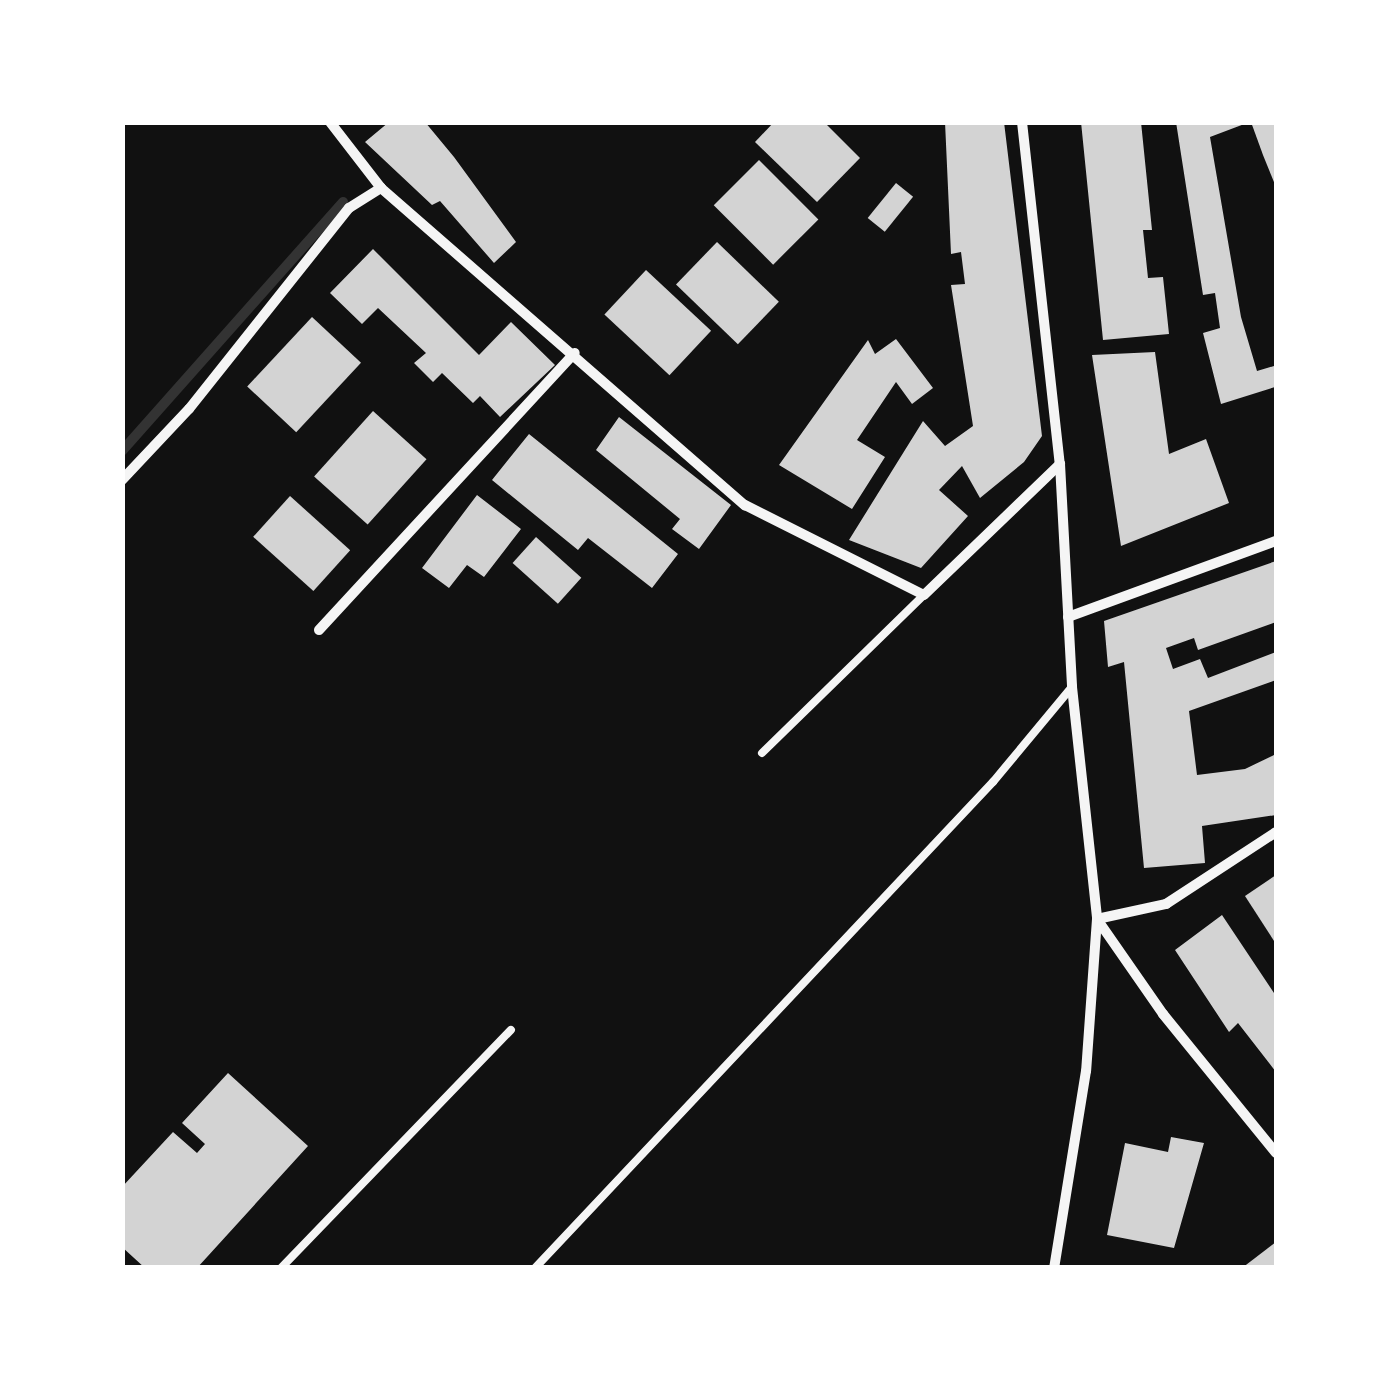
<!DOCTYPE html>
<html>
<head>
<meta charset="utf-8">
<style>
  body { margin:0 }
  #map { position:relative; width:1399px; height:1390px; overflow:hidden; background:#111; font-family:Raleway,sans-serif }
  div>[style] { position:absolute }
  .stream>* { height:10px; margin:-5px; padding:0 5px; transform-origin:5px; border-radius:5px; background:#333 }
  .building>* { inset:0; background:#d3d3d3; transform-origin:0 0 }
  .service>* { height:8px; margin:-4px; padding:0 4px; transform-origin:4px; border-radius:4px; background:#f5f5f5 }
  .minor>* { height:10px; margin:-5px; padding:0 5px; transform-origin:5px; border-radius:5px; background:#f5f5f5 }
  span { translate:-50% -50%; white-space:nowrap; text-align:center; line-height:1.15; -webkit-text-stroke:8px #fff; paint-order:stroke }
  .frame { position:absolute; inset:0; border:125px solid #fff; pointer-events:none }
</style>
</head>
<body>
<div id="map">
  <div class="stream">
    <div style="left:122px;top:451px;width:333px;rotate:-48.4deg"></div>
  </div>
  <div class="building">
    <div style="clip-path:polygon(389px 122px,425px 122px,454px 157px,516px 242px,494px 263px,440px 201px,432px 205px,365px 142px)"></div>
    <div style="clip-path:polygon(774px 122px,824px 122px,860px 158px,817px 202px,755px 142px)"></div>
    <div style="clip-path:polygon(945px 122px,1004px 122px,1042px 436px,1024px 462px,980px 498px,962px 466px,939px 490px,968px 516px,921px 568px,849px 540px,923px 421px,945px 446px,973px 426px,951px 285px,965px 284px,961px 252px,951px 254px)"></div>
    <div style="clip-path:polygon(1081px 122px,1141px 122px,1152px 230px,1143px 230px,1148px 278px,1163px 277px,1169px 334px,1103px 340px)"></div>
    <div style="clip-path:polygon(1176px 122px,1247px 123px,1210px 137px,1241px 317px,1257px 371px,1274px 366px,1275px 387px,1221px 404px,1203px 333px,1220px 328px,1215px 293px,1203px 295px)"></div>
    <div style="clip-path:polygon(1251px 122px,1276px 122px,1276px 187px,1263px 155px)"></div>
    <div style="left:759px;top:160px;width:84px;height:64px;rotate:45deg"></div>
    <div style="left:896px;top:183px;width:22px;height:45px;rotate:39deg"></div>
    <div style="left:717px;top:242px;width:86px;height:59px;rotate:44deg"></div>
    <div style="clip-path:polygon(373px 249px,479px 355px,511px 322px,555px 365px,500px 417px,480px 396px,473px 403px,442px 373px,433px 382px,414px 363px,426px 353px,378px 308px,362px 324px,330px 293px)"></div>
    <div style="left:646px;top:270px;width:89px;height:61px;rotate:43deg"></div>
    <div style="left:312px;top:317px;width:67px;height:95px;rotate:43deg"></div>
    <div style="clip-path:polygon(896px 339px,933px 388px,912px 404px,896px 382px,857px 440px,885px 457px,852px 509px,779px 465px,868px 340px,875px 354px)"></div>
    <div style="clip-path:polygon(1155px 352px,1169px 454px,1206px 439px,1229px 503px,1121px 546px,1092px 355px)"></div>
    <div style="left:373px;top:411px;width:72px;height:88px;rotate:42deg"></div>
    <div style="clip-path:polygon(619px 417px,731px 505px,699px 549px,672px 529px,680px 519px,596px 450px)"></div>
    <div style="clip-path:polygon(529px 434px,678px 554px,652px 588px,588px 538px,578px 550px,492px 480px)"></div>
    <div style="clip-path:polygon(477px 495px,521px 529px,484px 577px,467px 565px,449px 588px,422px 568px)"></div>
    <div style="left:290px;top:496px;width:81px;height:55px;rotate:42deg"></div>
    <div style="left:536px;top:537px;width:61px;height:35px;rotate:42deg"></div>
    <div style="clip-path:polygon(1276px 561px,1276px 622px,1198px 650px,1194px 638px,1166px 648px,1173px 669px,1200px 659px,1208px 678px,1276px 652px,1276px 680px,1189px 711px,1197px 775px,1245px 769px,1276px 754px,1276px 815px,1202px 826px,1205px 863px,1144px 868px,1124px 662px,1108px 667px,1104px 621px)"></div>
    <div style="clip-path:polygon(1276px 875px,1276px 944px,1245px 896px)"></div>
    <div style="clip-path:polygon(1222px 915px,1276px 996px,1276px 1072px,1238px 1023px,1229px 1032px,1175px 950px)"></div>
    <div style="clip-path:polygon(228px 1073px,308px 1146px,197px 1268px,145px 1268px,122px 1247px,122px 1187px,173px 1132px,197px 1153px,205px 1144px,182px 1123px)"></div>
    <div style="clip-path:polygon(1171px 1137px,1204px 1143px,1174px 1248px,1107px 1235px,1125px 1143px,1168px 1152px)"></div>
    <div style="clip-path:polygon(1276px 1242px,1276px 1268px,1242px 1268px)"></div>
  </div>
  <div class="service">
    <div style="left:762px;top:753px;width:226px;rotate:-44.3deg"></div>
    <div style="left:281px;top:1268px;width:331px;rotate:-46deg"></div>
    <div style="left:535px;top:1268px;width:668px;rotate:-46.7deg"></div>
    <div style="left:993px;top:782px;width:124px;rotate:-50.3deg"></div>
  </div>
  <div class="minor">
    <div style="left:330px;top:122px;width:83px;rotate:52.3deg"></div>
    <div style="left:381px;top:188px;width:483px;rotate:41.1deg"></div>
    <div style="left:745px;top:505px;width:200px;rotate:26.7deg"></div>
    <div style="left:924px;top:595px;width:189px;rotate:-43.9deg"></div>
    <div style="left:1022px;top:122px;width:344px;rotate:83.7deg"></div>
    <div style="left:1060px;top:464px;width:223px;rotate:86.9deg"></div>
    <div style="left:1072px;top:687px;width:233px;rotate:83.8deg"></div>
    <div style="left:1097px;top:919px;width:152px;rotate:94.1deg"></div>
    <div style="left:1086px;top:1071px;width:200px;rotate:99.2deg"></div>
    <div style="left:122px;top:480px;width:98px;rotate:-46.7deg"></div>
    <div style="left:189px;top:409px;width:257px;rotate:-51.5deg"></div>
    <div style="left:349px;top:208px;width:38px;rotate:-32deg"></div>
    <div style="left:1068px;top:617px;width:221px;rotate:-20.1deg"></div>
    <div style="left:319px;top:630px;width:377px;rotate:-47.3deg"></div>
    <div style="left:1097px;top:919px;width:116px;rotate:55.2deg"></div>
    <div style="left:1163px;top:1014px;width:179px;rotate:50.9deg"></div>
    <div style="left:1097px;top:919px;width:71px;rotate:-12.3deg"></div>
    <div style="left:1166px;top:904px;width:131px;rotate:-33.2deg"></div>
  </div>
  <div class="frame"></div>
</div>
</body>
</html>
